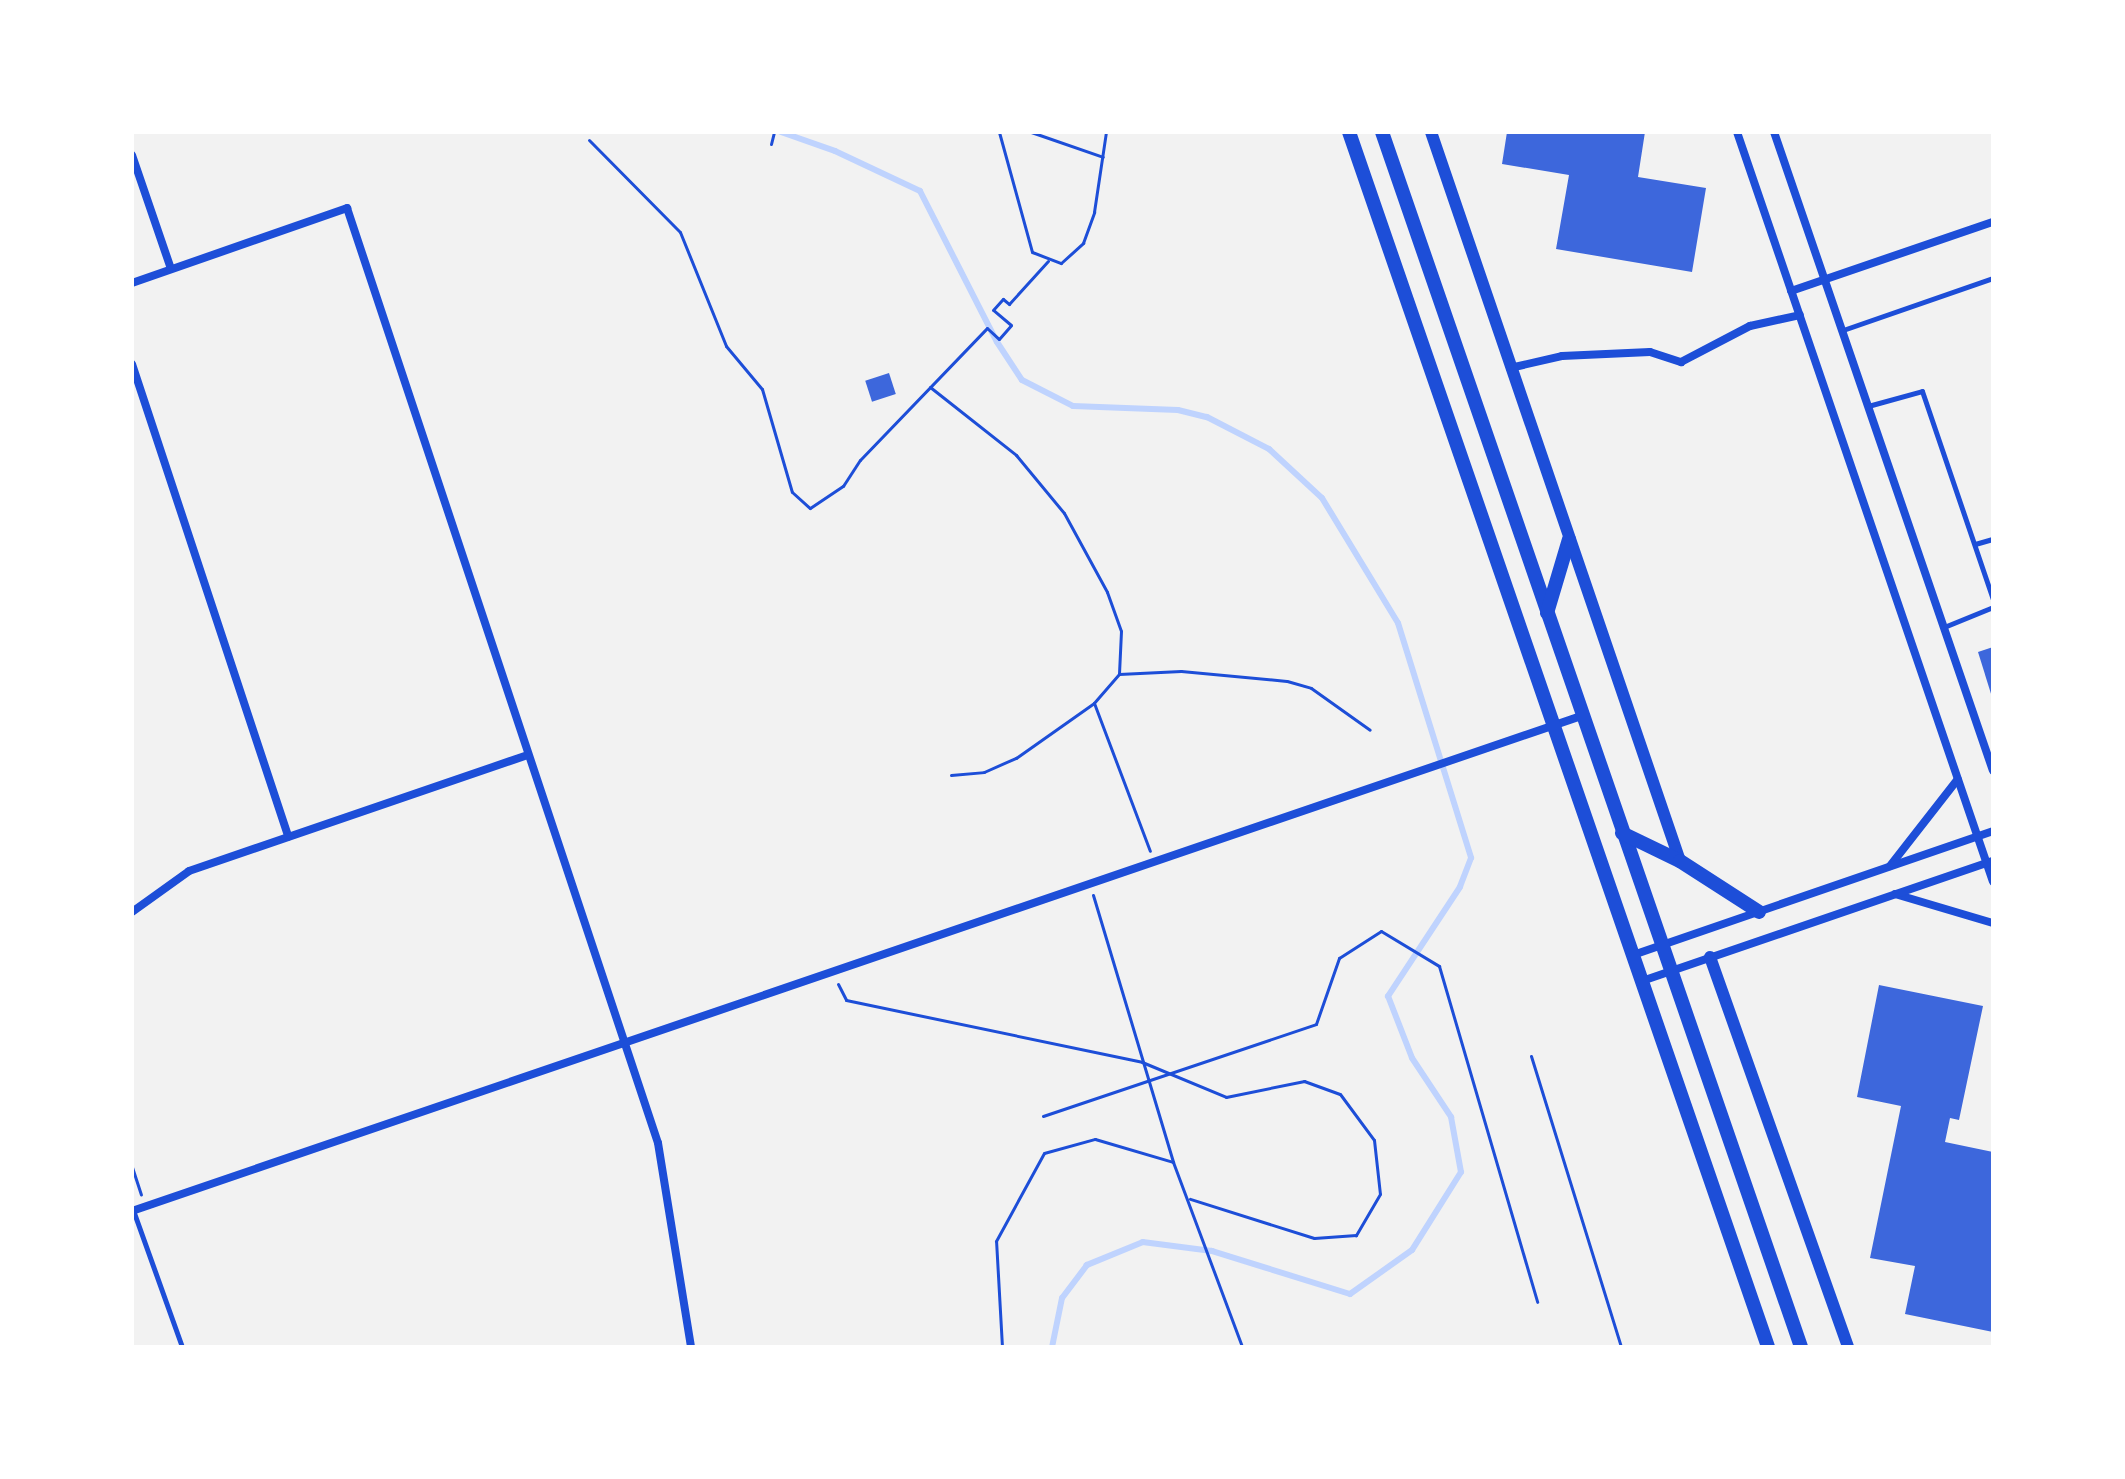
<!DOCTYPE html>
<html>
<head>
<meta charset="utf-8">
<style>
  body { margin:0 }
  #map { position:relative; width:2125px; height:1479px; overflow:hidden; background:#f2f2f2; font-family:Inter,sans-serif }
  div>[style] { position:absolute }
  .stream>* { height:6px; margin:-3px; padding:0 3px; transform-origin:3px; border-radius:3px; background:#bfd3fe }
  .building>* { inset:0; background:#3d67dc; transform-origin:0 0 }
  .path>* { height:3px; margin:-1.5px; padding:0 1.5px; transform-origin:1.5px; border-radius:1.5px; background:#1d4ed8 }
  .service>* { height:5px; margin:-2.5px; padding:0 2.5px; transform-origin:2.5px; border-radius:2.5px; background:#1d4ed8 }
  .minor>* { height:8px; margin:-4px; padding:0 4px; transform-origin:4px; border-radius:4px; background:#1d4ed8 }
  .tertiary>* { height:12px; margin:-6px; padding:0 6px; transform-origin:6px; border-radius:6px; background:#1d4ed8 }
  .secondary>* { height:14px; margin:-7px; padding:0 7px; transform-origin:7px; border-radius:7px; background:#1d4ed8 }
  span { translate:-50% -50%; white-space:nowrap; text-align:center; line-height:1.15; -webkit-text-stroke:6px #fff; paint-order:stroke }
  .frame { position:absolute; inset:0; border:134px solid #fff; pointer-events:none }
</style>
</head>
<body>
<div id="map">
  <div class="stream">
    <div style="left:781px;top:132px;width:57px;rotate:19.4deg"></div>
    <div style="left:835px;top:151px;width:94px;rotate:25.2deg"></div>
    <div style="left:920px;top:191px;width:169px;rotate:63deg"></div>
    <div style="left:997px;top:342px;width:45px;rotate:56.7deg"></div>
    <div style="left:1022px;top:380px;width:57px;rotate:27deg"></div>
    <div style="left:1073px;top:406px;width:105px;rotate:2.2deg"></div>
    <div style="left:1178px;top:410px;width:30px;rotate:14deg"></div>
    <div style="left:1207px;top:417px;width:70px;rotate:27.3deg"></div>
    <div style="left:1269px;top:449px;width:72px;rotate:42.8deg"></div>
    <div style="left:1322px;top:498px;width:146px;rotate:58.7deg"></div>
    <div style="left:1398px;top:623px;width:246px;rotate:72.7deg"></div>
    <div style="left:1471px;top:858px;width:31px;rotate:111deg"></div>
    <div style="left:1460px;top:887px;width:131px;rotate:123.4deg"></div>
    <div style="left:1388px;top:996px;width:66px;rotate:68.8deg"></div>
    <div style="left:1412px;top:1058px;width:71px;rotate:56.5deg"></div>
    <div style="left:1451px;top:1117px;width:56px;rotate:79.7deg"></div>
    <div style="left:1461px;top:1172px;width:92px;rotate:122.1deg"></div>
    <div style="left:1412px;top:1250px;width:76px;rotate:144.6deg"></div>
    <div style="left:1350px;top:1294px;width:145px;rotate:-162.7deg"></div>
    <div style="left:1212px;top:1251px;width:70px;rotate:-172.6deg"></div>
    <div style="left:1143px;top:1242px;width:61px;rotate:157.7deg"></div>
    <div style="left:1087px;top:1265px;width:41px;rotate:127.1deg"></div>
    <div style="left:1062px;top:1298px;width:50px;rotate:101.5deg"></div>
  </div>
  <div class="building">
    <div style="clip-path:polygon(1507px 132px,1645px 132px,1638px 177px,1706px 188px,1692px 272px,1556px 249px,1569px 175px,1502px 164px)"></div>
    <div style="left:889px;top:373px;width:22px;height:25px;rotate:72deg"></div>
    <div style="clip-path:polygon(1993px 647px,1993px 697px,1992px 697px,1978px 652px)"></div>
    <div style="clip-path:polygon(1879px 985px,1983px 1006px,1959px 1120px,1950px 1118px,1945px 1142px,1993px 1152px,1993px 1332px,1905px 1314px,1915px 1266px,1870px 1258px,1901px 1106px,1857px 1097px)"></div>
  </div>
  <div class="path">
    <div style="left:999px;top:132px;width:124px;rotate:74.6deg"></div>
    <div style="left:1032px;top:252px;width:31px;rotate:21deg"></div>
    <div style="left:1061px;top:263px;width:30px;rotate:-42deg"></div>
    <div style="left:1083px;top:243px;width:33px;rotate:-70deg"></div>
    <div style="left:1094px;top:212px;width:81px;rotate:-81.5deg"></div>
    <div style="left:1031px;top:132px;width:76px;rotate:19.1deg"></div>
    <div style="left:589px;top:140px;width:129px;rotate:45.3deg"></div>
    <div style="left:680px;top:232px;width:123px;rotate:68deg"></div>
    <div style="left:726px;top:346px;width:56px;rotate:50.1deg"></div>
    <div style="left:762px;top:389px;width:107px;rotate:73.8deg"></div>
    <div style="left:792px;top:492px;width:24px;rotate:42deg"></div>
    <div style="left:810px;top:508px;width:40px;rotate:-34deg"></div>
    <div style="left:843px;top:486px;width:31px;rotate:-57deg"></div>
    <div style="left:860px;top:460px;width:183px;rotate:-46.1deg"></div>
    <div style="left:987px;top:328px;width:16px;rotate:43deg"></div>
    <div style="left:999px;top:339px;width:18px;rotate:-49deg"></div>
    <div style="left:1011px;top:325px;width:23px;rotate:-140deg"></div>
    <div style="left:993px;top:310px;width:15px;rotate:-48deg"></div>
    <div style="left:1003px;top:299px;width:8px;rotate:40deg"></div>
    <div style="left:1009px;top:304px;width:58px;rotate:-47.8deg"></div>
    <div style="left:771px;top:144px;width:12px;rotate:-76deg"></div>
    <div style="left:930px;top:387px;width:110px;rotate:38.3deg"></div>
    <div style="left:1016px;top:455px;width:75px;rotate:50.4deg"></div>
    <div style="left:1064px;top:513px;width:90px;rotate:61.4deg"></div>
    <div style="left:1107px;top:592px;width:41px;rotate:70.3deg"></div>
    <div style="left:1121px;top:631px;width:43px;rotate:92.7deg"></div>
    <div style="left:1119px;top:674px;width:38px;rotate:131deg"></div>
    <div style="left:1094px;top:703px;width:158px;rotate:69.3deg"></div>
    <div style="left:1119px;top:674px;width:62px;rotate:-2.8deg"></div>
    <div style="left:1181px;top:671px;width:106px;rotate:5.4deg"></div>
    <div style="left:1287px;top:681px;width:25px;rotate:16deg"></div>
    <div style="left:1311px;top:688px;width:72px;rotate:35.4deg"></div>
    <div style="left:951px;top:775px;width:33px;rotate:-5deg"></div>
    <div style="left:984px;top:772px;width:35px;rotate:-24deg"></div>
    <div style="left:1016px;top:758px;width:95px;rotate:-35.2deg"></div>
    <div style="left:1093px;top:895px;width:279px;rotate:73.3deg"></div>
    <div style="left:1173px;top:1162px;width:197px;rotate:69.5deg"></div>
    <div style="left:838px;top:984px;width:18px;rotate:63deg"></div>
    <div style="left:846px;top:1000px;width:302px;rotate:11.8deg"></div>
    <div style="left:1142px;top:1062px;width:91px;rotate:22.6deg"></div>
    <div style="left:1226px;top:1097px;width:80px;rotate:-11.6deg"></div>
    <div style="left:1304px;top:1081px;width:38px;rotate:20deg"></div>
    <div style="left:1340px;top:1094px;width:57px;rotate:53.5deg"></div>
    <div style="left:1374px;top:1140px;width:54px;rotate:83.7deg"></div>
    <div style="left:1380px;top:1194px;width:48px;rotate:120.3deg"></div>
    <div style="left:1356px;top:1235px;width:42px;rotate:175.9deg"></div>
    <div style="left:1314px;top:1238px;width:130px;rotate:-162.5deg"></div>
    <div style="left:1531px;top:1056px;width:305px;rotate:72.8deg"></div>
    <div style="left:1043px;top:1116px;width:288px;rotate:-18.6deg"></div>
    <div style="left:1316px;top:1024px;width:70px;rotate:-70.8deg"></div>
    <div style="left:1339px;top:958px;width:50px;rotate:-32.7deg"></div>
    <div style="left:1381px;top:931px;width:68px;rotate:31.1deg"></div>
    <div style="left:1439px;top:966px;width:350px;rotate:73.7deg"></div>
    <div style="left:132px;top:1167px;width:29px;rotate:72deg"></div>
    <div style="left:1002px;top:1347px;width:106px;rotate:-93.2deg"></div>
    <div style="left:996px;top:1241px;width:100px;rotate:-61.4deg"></div>
    <div style="left:1044px;top:1153px;width:53px;rotate:-15.4deg"></div>
    <div style="left:1095px;top:1139px;width:81px;rotate:16.4deg"></div>
  </div>
  <div class="service">
    <div style="left:1843px;top:330px;width:159px;rotate:-19.1deg"></div>
    <div style="left:1868px;top:406px;width:56px;rotate:-15.5deg"></div>
    <div style="left:1922px;top:391px;width:220px;rotate:71.2deg"></div>
    <div style="left:1975px;top:544px;width:19px;rotate:-16deg"></div>
    <div style="left:1944px;top:627px;width:53px;rotate:-22.2deg"></div>
    <div style="left:133px;top:1210px;width:145px;rotate:70.3deg"></div>
  </div>
  <div class="minor">
    <div style="left:1737px;top:132px;width:792px;rotate:71.15deg"></div>
    <div style="left:1774px;top:132px;width:675px;rotate:71.08deg"></div>
    <div style="left:132px;top:155px;width:120px;rotate:71.1deg"></div>
    <div style="left:132px;top:283px;width:228px;rotate:-19.2deg"></div>
    <div style="left:347px;top:208px;width:985px;rotate:71.6deg"></div>
    <div style="left:658px;top:1143px;width:207px;rotate:80.8deg"></div>
    <div style="left:1791px;top:291px;width:213px;rotate:-18.9deg"></div>
    <div style="left:132px;top:364px;width:498px;rotate:71.7deg"></div>
    <div style="left:1510px;top:368px;width:53px;rotate:-13deg"></div>
    <div style="left:1562px;top:356px;width:88px;rotate:-2.6deg"></div>
    <div style="left:1650px;top:352px;width:33px;rotate:18deg"></div>
    <div style="left:1681px;top:362px;width:78px;rotate:-27.6deg"></div>
    <div style="left:1750px;top:326px;width:51px;rotate:-12.4deg"></div>
    <div style="left:1890px;top:866px;width:110px;rotate:-52deg"></div>
    <div style="left:1895px;top:894px;width:102px;rotate:16.5deg"></div>
    <div style="left:132px;top:912px;width:70px;rotate:-35.7deg"></div>
    <div style="left:189px;top:871px;width:358px;rotate:-18.9deg"></div>
    <div style="left:1633px;top:955px;width:381px;rotate:-19deg"></div>
    <div style="left:1642px;top:981px;width:371px;rotate:-18.9deg"></div>
    <div style="left:132px;top:1211px;width:1531px;rotate:-18.86deg"></div>
  </div>
  <div class="tertiary">
    <div style="left:1431px;top:132px;width:770px;rotate:71.14deg"></div>
    <div style="left:1710px;top:957px;width:414px;rotate:70.5deg"></div>
  </div>
  <div class="secondary">
    <div style="left:1349px;top:132px;width:1285px;rotate:70.97deg"></div>
    <div style="left:1382px;top:132px;width:1285px;rotate:70.97deg"></div>
    <div style="left:1547px;top:613px;width:77px;rotate:-73.4deg"></div>
    <div style="left:1622px;top:833px;width:64px;rotate:25.8deg"></div>
    <div style="left:1680px;top:861px;width:94px;rotate:32.8deg"></div>
  </div>
  <div class="frame"></div>
</div>
</body>
</html>
